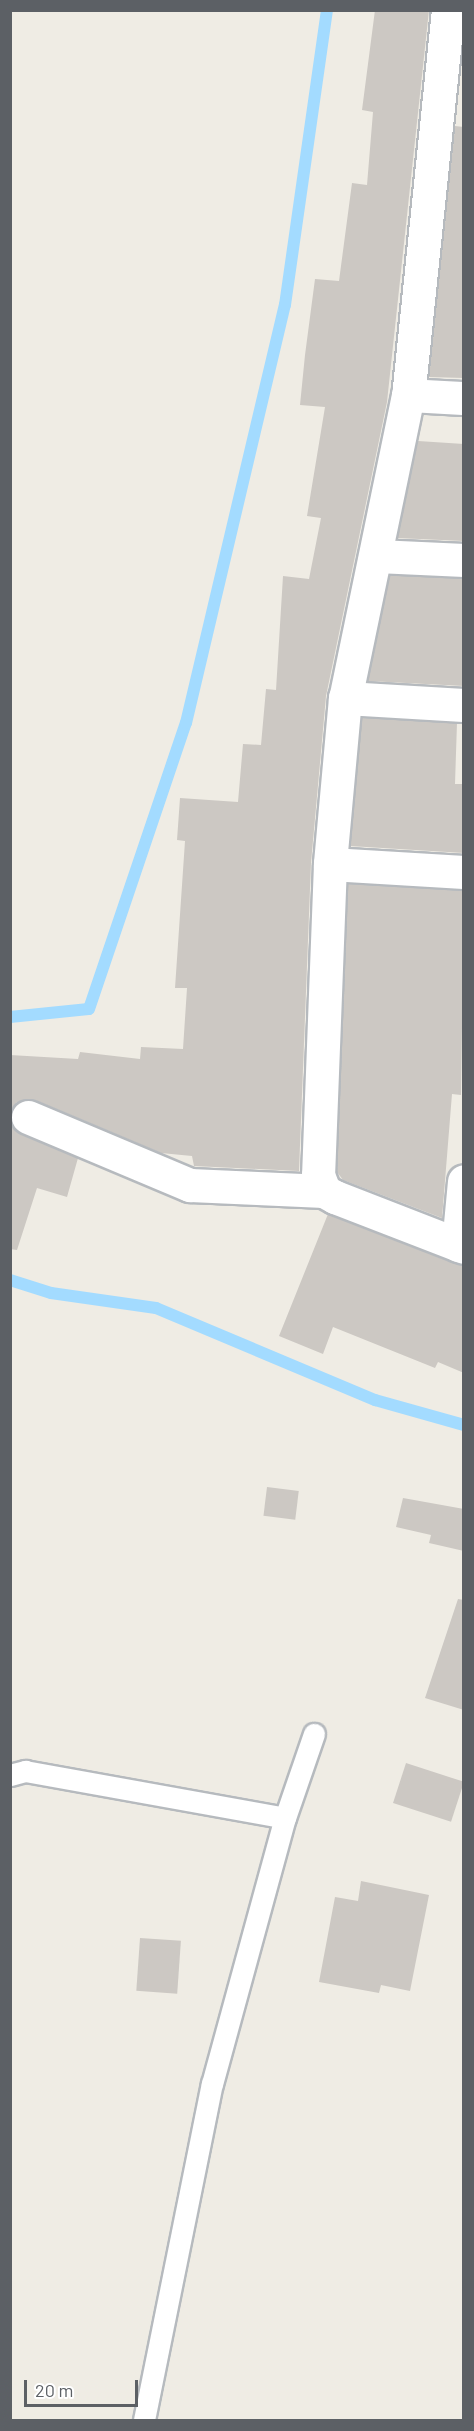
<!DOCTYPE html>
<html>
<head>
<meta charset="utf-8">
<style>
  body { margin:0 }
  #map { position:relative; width:474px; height:2431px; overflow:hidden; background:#efece4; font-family:Barlow,sans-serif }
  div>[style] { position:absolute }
  .stream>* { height:12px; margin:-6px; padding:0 6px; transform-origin:6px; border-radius:6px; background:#a3dbff }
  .building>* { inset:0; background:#ccc8c3; transform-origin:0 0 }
  .roads { filter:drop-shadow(2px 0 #b6babe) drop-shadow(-2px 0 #b6babe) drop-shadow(0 2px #b6babe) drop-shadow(0 -2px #b6babe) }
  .service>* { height:21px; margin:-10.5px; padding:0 10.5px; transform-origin:10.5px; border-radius:10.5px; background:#fff }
  .minor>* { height:33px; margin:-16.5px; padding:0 16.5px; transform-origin:16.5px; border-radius:16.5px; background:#fff }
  span { translate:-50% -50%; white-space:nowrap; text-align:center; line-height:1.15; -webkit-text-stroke:5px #fff; paint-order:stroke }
  .frame { position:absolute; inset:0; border:12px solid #5c6065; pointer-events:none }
  .scale { position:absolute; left:24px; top:2380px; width:114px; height:27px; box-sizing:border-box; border:3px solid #5c6065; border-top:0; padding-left:8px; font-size:18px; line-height:21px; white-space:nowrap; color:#5c6065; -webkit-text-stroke:4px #fff; paint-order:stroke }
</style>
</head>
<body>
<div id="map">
  <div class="stream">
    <div style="left:10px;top:1017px;width:79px;rotate:-5.8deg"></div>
    <div style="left:89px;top:1009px;width:302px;rotate:-71.3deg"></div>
    <div style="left:186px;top:723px;width:430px;rotate:-76.7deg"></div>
    <div style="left:285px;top:305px;width:298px;rotate:-81.9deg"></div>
    <div style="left:10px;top:1280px;width:43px;rotate:17.6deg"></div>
    <div style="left:51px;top:1293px;width:106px;rotate:8.1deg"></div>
    <div style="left:156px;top:1308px;width:238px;rotate:22.8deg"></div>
    <div style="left:375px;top:1400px;width:92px;rotate:15.7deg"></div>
  </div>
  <div class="building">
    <div style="clip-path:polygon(375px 10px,429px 10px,387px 402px,326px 696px,311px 863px,299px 1171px,194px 1166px,192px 1156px,161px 1153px,35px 1100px,17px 1102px,10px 1111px,10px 1055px,78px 1059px,80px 1052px,140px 1059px,141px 1047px,183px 1049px,187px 988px,175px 988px,185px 841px,177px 840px,180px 798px,238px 802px,243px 744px,261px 745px,266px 689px,276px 690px,283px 576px,309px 579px,321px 518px,307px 516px,325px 407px,300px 405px,305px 355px,315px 279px,339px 281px,352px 183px,367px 185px,373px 112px,362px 110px)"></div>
    <div style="clip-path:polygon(455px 126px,464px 127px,464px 378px,429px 377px)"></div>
    <div style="clip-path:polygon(418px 441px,464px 444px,464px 541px,397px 538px)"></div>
    <div style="clip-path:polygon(390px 575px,464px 579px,464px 686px,368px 681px)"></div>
    <div style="clip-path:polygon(362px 718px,457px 723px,455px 784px,464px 784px,464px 853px,350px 846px)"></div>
    <div style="clip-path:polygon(348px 884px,464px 891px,461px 1095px,452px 1094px,442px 1218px,343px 1180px,337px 1172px)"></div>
    <div style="clip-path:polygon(10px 1122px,21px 1134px,78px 1158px,67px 1197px,37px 1188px,17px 1250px,10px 1249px)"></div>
    <div style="clip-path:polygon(328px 1214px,464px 1265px,464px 1373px,438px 1362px,435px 1368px,333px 1327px,323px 1354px,279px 1336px)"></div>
    <div style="left:267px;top:1487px;width:32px;height:29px;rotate:7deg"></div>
    <div style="clip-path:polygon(403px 1498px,464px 1509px,464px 1551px,429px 1543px,431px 1535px,396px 1527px)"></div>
    <div style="clip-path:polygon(458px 1599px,464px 1600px,464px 1710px,425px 1698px)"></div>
    <div style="left:406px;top:1763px;width:61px;height:42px;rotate:18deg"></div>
    <div style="clip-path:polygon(361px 1881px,429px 1895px,410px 1991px,381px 1985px,379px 1993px,319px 1982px,335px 1897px,358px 1901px)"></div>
    <div style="left:140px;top:1938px;width:41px;height:53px;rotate:4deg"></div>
  </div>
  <div class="roads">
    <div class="service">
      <div style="left:10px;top:1775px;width:16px;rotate:-15deg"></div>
      <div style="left:25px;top:1771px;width:264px;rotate:10.2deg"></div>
      <div style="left:144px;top:2420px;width:343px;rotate:-78.6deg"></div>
      <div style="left:212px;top:2084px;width:276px;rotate:-74.7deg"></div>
      <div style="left:285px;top:1818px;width:89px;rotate:-71deg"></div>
    </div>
    <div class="minor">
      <div style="left:448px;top:10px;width:387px;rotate:95.9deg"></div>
      <div style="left:408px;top:395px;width:309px;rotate:101.7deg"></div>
      <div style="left:345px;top:698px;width:167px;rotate:95.2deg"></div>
      <div style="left:330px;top:864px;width:311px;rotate:92.2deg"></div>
      <div style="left:318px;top:1175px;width:17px;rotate:69deg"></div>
      <div style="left:324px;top:1191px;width:13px;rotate:29deg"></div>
      <div style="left:335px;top:1197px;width:138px;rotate:21.2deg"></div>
      <div style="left:408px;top:395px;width:56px;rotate:3.1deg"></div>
      <div style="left:377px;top:556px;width:87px;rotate:2.6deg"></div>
      <div style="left:345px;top:698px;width:119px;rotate:3.4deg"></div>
      <div style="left:330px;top:864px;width:134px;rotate:3.4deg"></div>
      <div style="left:28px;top:1117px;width:176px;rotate:22.8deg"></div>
      <div style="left:190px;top:1185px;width:134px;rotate:2.6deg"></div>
      <div style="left:458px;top:1245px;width:64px;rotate:-84.6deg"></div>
    </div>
  </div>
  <div class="frame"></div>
  <div class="scale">20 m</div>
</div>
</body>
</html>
